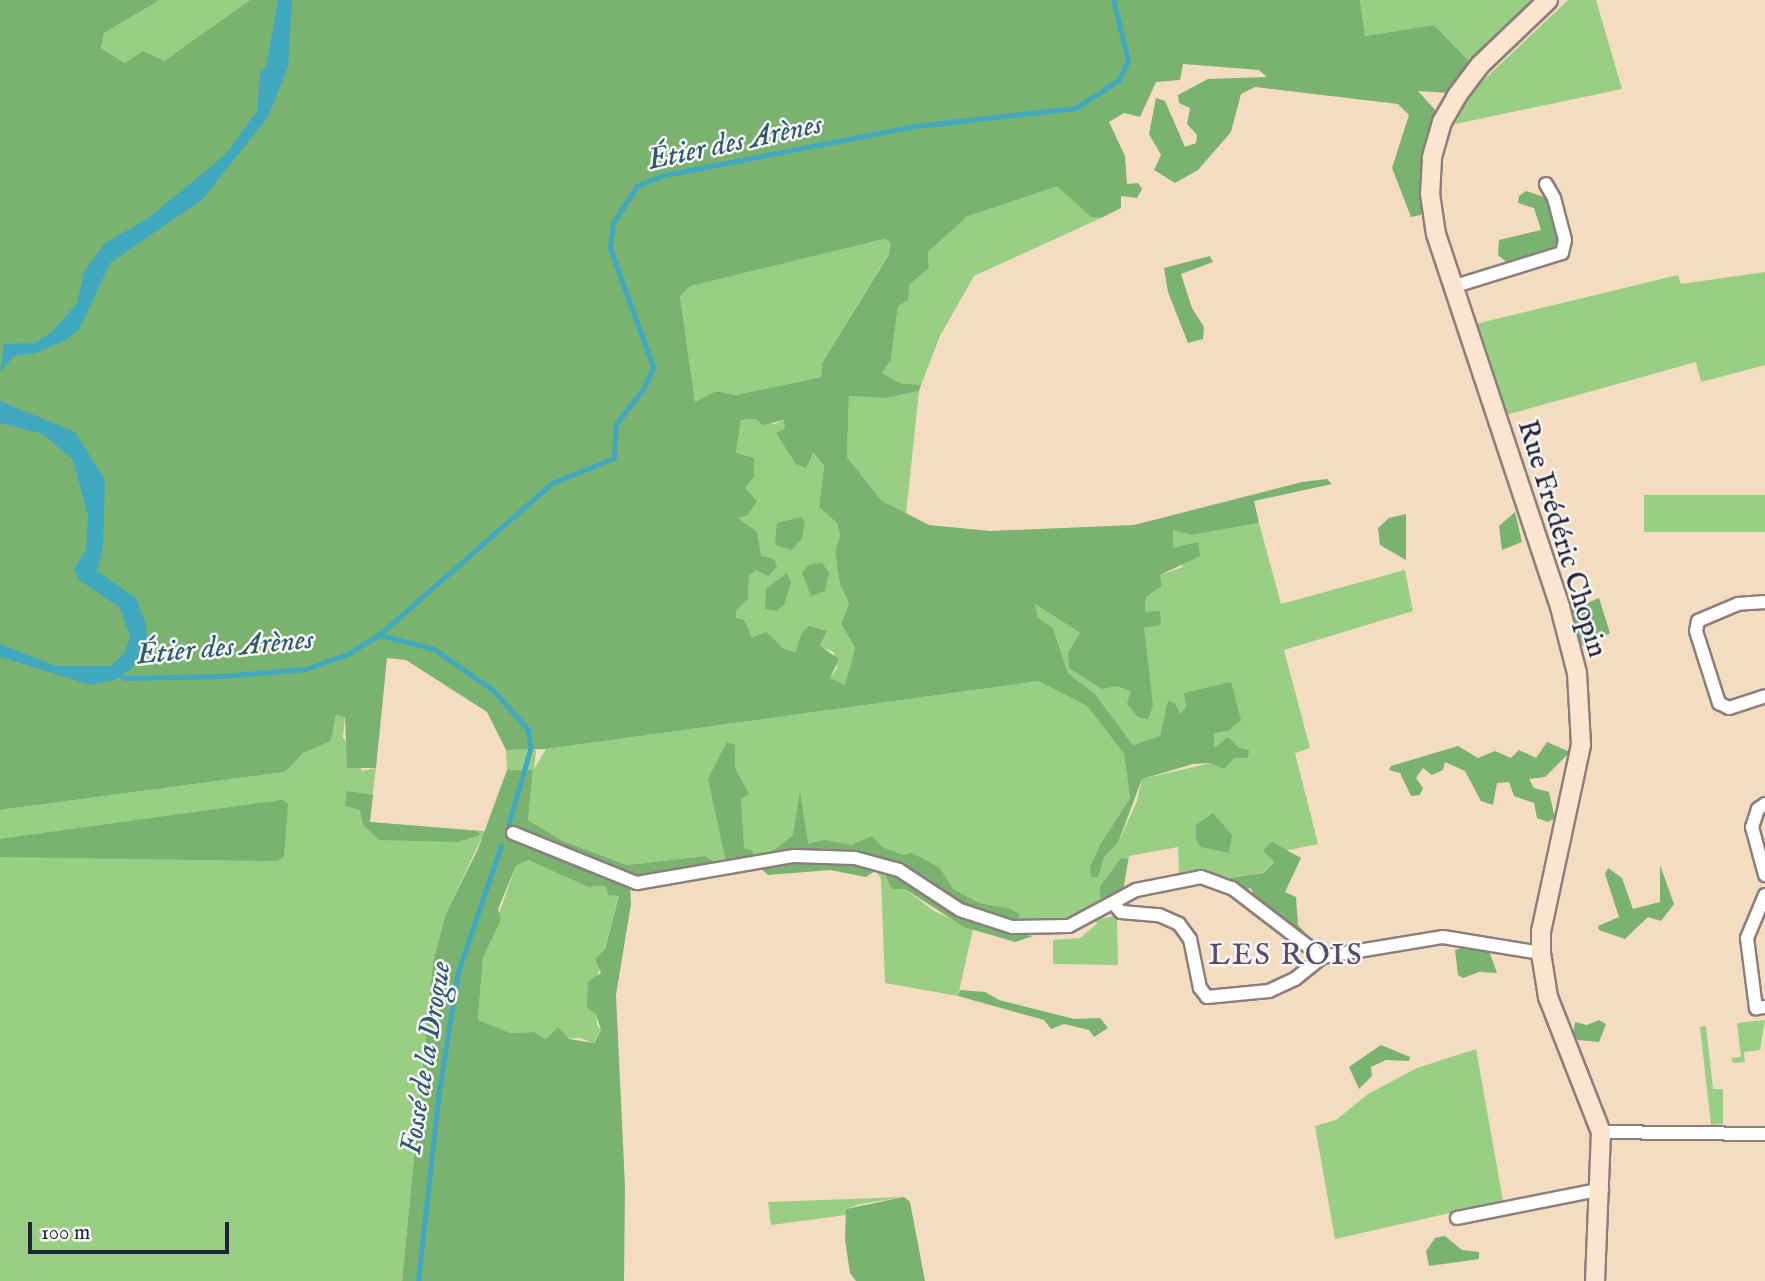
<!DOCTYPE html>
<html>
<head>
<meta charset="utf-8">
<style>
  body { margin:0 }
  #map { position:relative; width:1765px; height:1281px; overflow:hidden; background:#f4dcc1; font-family:"IM FELL English",serif }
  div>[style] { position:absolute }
  .green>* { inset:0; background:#98cf82; transform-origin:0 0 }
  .forest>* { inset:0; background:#7ab270 }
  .water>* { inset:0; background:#40a9c0 }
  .stream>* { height:4.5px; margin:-2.25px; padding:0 2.25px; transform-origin:2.25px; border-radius:2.25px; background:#40a9c0 }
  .roads { filter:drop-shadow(2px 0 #8b7f7e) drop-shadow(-2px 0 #8b7f7e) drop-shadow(0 2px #8b7f7e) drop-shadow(0 -2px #8b7f7e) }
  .street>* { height:12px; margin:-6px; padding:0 6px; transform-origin:6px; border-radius:6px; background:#fff }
  .secondary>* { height:18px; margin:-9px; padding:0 9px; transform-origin:9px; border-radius:9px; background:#fce5cf }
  span { translate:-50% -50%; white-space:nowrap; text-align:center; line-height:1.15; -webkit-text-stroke:5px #f6f6f2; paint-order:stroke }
  .street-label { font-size:28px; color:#22223b }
  .water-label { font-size:30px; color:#2e5870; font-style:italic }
  .neighbourhood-label { font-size:30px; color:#564b6e; letter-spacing:2px }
  .scale { position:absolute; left:28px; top:1222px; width:201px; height:32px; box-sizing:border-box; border:4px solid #22223b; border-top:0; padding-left:9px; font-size:21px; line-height:24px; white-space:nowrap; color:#22223b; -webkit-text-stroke:5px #f6f6f2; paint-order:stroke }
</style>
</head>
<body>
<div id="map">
  <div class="green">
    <div style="clip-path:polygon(160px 0,250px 0,164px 61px,125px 63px,101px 48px,104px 33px)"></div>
    <div style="clip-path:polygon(1360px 0,1534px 0,1471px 63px,1434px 25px,1365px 36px)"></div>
    <div style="clip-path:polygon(1568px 0,1596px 0,1622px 89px,1455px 124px,1472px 91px)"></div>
    <div style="clip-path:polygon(1057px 185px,1091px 217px,1101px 218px,974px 276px,940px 336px,921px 385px,900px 383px,882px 373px,891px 360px,898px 306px,909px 285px,929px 268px,928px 252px,968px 216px)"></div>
    <div style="clip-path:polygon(884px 239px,890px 242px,889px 253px,822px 363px,821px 377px,736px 395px,716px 391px,695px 402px,680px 296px,690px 285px)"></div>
    <div style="clip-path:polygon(1765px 272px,1765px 365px,1701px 382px,1696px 362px,1506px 415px,1476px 324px,1678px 275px,1681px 284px)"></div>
    <div style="clip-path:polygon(919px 391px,906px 514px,882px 501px,847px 457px,849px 396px,886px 398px)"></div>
    <div style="clip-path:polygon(756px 419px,774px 424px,785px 420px,785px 428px,776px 433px,812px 453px,824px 466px,819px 507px,837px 523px,840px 536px,835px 551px,840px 585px,849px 603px,841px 624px,855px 648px,845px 686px,830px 678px,837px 668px,834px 652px,820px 647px,827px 631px,801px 634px,797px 652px,784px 649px,766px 633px,752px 638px,736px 618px,736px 611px,748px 599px,749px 575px,760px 556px,737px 517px,745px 488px,736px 453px,741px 420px)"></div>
    <div style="left:1765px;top:495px;width:37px;height:121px;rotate:90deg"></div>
    <div style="clip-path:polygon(1259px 523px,1281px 604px,1405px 570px,1413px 611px,1284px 650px,1310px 748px,1295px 753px,1318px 844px,1284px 851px,1262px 873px,1222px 879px,1200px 870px,1179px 874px,1178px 847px,1129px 856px,1123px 891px,1079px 918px,1041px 923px,994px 918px,963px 906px,924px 876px,889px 859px,833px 850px,773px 853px,718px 864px,705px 856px,627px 865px,563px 841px,528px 820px,533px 771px,507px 770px,506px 750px,536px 750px,534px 769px,546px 749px,1040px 681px,1087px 706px,1124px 754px,1130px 798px,1101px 843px,1104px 857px,1118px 843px,1137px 801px,1142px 779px,1211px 763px,1214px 733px,1186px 707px,1180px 715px,1168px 714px,1160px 736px,1133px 745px,1095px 694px,1068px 673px,1053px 628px,1038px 619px,1035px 604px,1080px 633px,1068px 652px,1131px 691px,1138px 717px,1144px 628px,1161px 624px,1145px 612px,1146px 597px,1162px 586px,1160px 575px,1183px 567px,1172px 548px,1173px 529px,1194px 535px)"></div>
    <div style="clip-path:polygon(336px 715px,345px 717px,343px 737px,362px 771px,376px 768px,369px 822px,485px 831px,446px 913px,433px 962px,402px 1281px,0 1281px,0 810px,285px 772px,302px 753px,331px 741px)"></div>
    <div style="clip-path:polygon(528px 860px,588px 887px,606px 886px,619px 896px,596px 981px,597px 1025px,601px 1030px,593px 1043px,581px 1038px,546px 1039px,534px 1032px,510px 1033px,478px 1021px,483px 957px,516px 866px)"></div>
    <div style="clip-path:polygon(872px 864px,891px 871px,905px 889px,934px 911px,973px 929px,958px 996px,885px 983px,881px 879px)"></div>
    <div style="clip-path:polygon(1113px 916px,1117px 919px,1118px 965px,1053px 964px,1053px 940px,1080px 938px,1098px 923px,1092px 921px)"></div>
    <div style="clip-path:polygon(1765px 1020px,1760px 1050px,1744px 1052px,1745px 1062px,1733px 1063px,1731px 1058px,1741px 1057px,1737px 1023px)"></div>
    <div style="clip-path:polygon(1706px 1026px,1713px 1089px,1723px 1089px,1723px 1124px,1711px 1125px,1700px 1027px)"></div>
    <div style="clip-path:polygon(1476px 1049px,1503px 1201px,1335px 1239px,1315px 1126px,1336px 1120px,1368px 1094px,1417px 1068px)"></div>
    <div style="clip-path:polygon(904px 1197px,860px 1204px,846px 1209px,846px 1215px,771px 1225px,768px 1202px)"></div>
  </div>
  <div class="forest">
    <div style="clip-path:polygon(evenodd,0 0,160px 0,104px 33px,101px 48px,125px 63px,143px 51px,164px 61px,250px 0,1360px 0,1365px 36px,1434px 25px,1471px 63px,1447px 93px,1418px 91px,1437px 112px,1421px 171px,1421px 215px,1411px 217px,1392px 168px,1409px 115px,1398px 104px,1255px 87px,1241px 94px,1231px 132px,1198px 170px,1175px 183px,1154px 170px,1161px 155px,1149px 134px,1156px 98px,1165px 101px,1185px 147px,1196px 143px,1197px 135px,1187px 124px,1190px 108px,1179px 103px,1178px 95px,1208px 79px,1267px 77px,1259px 70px,1183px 64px,1180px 80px,1156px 82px,1140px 117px,1124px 113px,1109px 122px,1125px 156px,1127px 184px,1138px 183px,1142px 189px,1137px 198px,1121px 196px,1121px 208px,1101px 218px,1091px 217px,1057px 186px,968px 216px,928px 252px,929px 268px,909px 285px,908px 300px,898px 306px,891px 360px,882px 373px,900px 383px,921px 385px,919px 391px,886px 398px,849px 396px,847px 457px,882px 501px,929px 525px,990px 531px,1134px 525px,1302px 482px,1327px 479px,1332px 484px,1254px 501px,1259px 523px,1193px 535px,1173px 530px,1173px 548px,1198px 542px,1200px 556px,1160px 575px,1162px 586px,1146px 597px,1145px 612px,1160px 611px,1161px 625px,1144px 628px,1153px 705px,1148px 719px,1138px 717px,1127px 704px,1131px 691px,1117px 686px,1102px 689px,1069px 668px,1068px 652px,1080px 633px,1035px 604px,1038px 618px,1053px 628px,1068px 673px,1095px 694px,1133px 745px,1160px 736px,1168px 701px,1175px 703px,1180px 714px,1186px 707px,1184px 693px,1231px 682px,1241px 720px,1228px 731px,1214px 733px,1214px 748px,1228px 737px,1239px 748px,1249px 750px,1248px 758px,1234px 758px,1224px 769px,1211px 763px,1193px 764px,1142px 779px,1118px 843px,1104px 857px,1098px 877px,1091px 877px,1090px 867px,1101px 843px,1130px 798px,1124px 754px,1087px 706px,1039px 681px,546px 749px,506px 750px,487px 712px,406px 660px,387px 658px,376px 768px,347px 768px,345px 717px,336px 715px,331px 741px,303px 753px,285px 772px,0 810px,0 0,884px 239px,890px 242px,889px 254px,822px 363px,821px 377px,736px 395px,716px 391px,695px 402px,680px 296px,690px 286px,884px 239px,0 0,756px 419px,763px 425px,784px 420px,785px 428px,776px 433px,796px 464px,806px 468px,813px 453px,824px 466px,819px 507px,837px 523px,840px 536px,835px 551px,840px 585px,849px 603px,841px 624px,855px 648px,845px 685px,830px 678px,839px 659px,820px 646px,827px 631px,809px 626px,801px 634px,796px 652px,784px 649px,766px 632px,752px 638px,744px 620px,736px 618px,736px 611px,748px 599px,749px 575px,756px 570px,768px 576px,777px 567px,774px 559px,761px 556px,757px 532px,738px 518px,748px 515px,757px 501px,745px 488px,754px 477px,754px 458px,736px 453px,741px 420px,756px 419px)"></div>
    <div style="clip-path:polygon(1526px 191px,1544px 197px,1551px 207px,1558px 241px,1552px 252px,1510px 265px,1498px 255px,1499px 240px,1541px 230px,1534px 208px,1518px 203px,1519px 196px)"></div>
    <div style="clip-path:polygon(1210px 256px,1213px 262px,1181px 274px,1192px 308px,1204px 327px,1203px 339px,1188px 343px,1168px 292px,1164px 268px)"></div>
    <div style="clip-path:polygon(1515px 512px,1522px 542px,1502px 550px,1499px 526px)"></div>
    <div style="clip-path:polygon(1406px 514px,1406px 560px,1380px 545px,1378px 528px,1389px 518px)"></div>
    <div style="clip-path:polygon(801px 517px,805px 522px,802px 538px,792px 550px,775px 545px,777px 523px)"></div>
    <div style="clip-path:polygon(822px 563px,829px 573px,825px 591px,811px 596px,802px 573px,808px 565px)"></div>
    <div style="clip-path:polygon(787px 573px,791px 582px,784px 605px,777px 611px,765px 609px,766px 589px)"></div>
    <div style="clip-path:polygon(1599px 598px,1610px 633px,1587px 647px,1580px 644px,1571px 610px)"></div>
    <div style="clip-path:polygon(727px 742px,735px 745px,735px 768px,749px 794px,741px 799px,744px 848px,753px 851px,752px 858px,726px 862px,708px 779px)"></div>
    <div style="clip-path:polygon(1547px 742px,1570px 752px,1545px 777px,1529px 779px,1534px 788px,1549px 792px,1555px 818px,1548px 822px,1537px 818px,1534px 803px,1514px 796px,1509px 782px,1497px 783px,1493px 805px,1481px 801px,1465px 771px,1445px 762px,1443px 770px,1432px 775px,1423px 768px,1416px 778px,1423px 788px,1420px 795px,1411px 796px,1400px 773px,1389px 770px,1391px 766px,1458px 746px,1478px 758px,1495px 751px,1511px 758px,1519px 750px,1536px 758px)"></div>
    <div style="clip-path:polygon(evenodd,507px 770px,533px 770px,528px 820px,563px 841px,627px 865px,705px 856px,718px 864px,630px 885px,631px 904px,616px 995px,625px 1187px,624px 1281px,402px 1281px,433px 962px,446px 913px,478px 849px,507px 770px,528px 860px,588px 887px,606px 886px,608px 895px,619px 896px,605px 949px,595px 959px,601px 973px,588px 982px,587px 1008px,596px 1014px,601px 1030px,594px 1043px,569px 1039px,558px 1027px,546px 1039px,534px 1032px,510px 1033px,478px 1020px,483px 957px,501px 920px,498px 909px,516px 866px,528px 860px)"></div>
    <div style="clip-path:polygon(347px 791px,373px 795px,370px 822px,477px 831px,480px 835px,458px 842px,379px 840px,363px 825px,360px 810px,345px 806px)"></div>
    <div style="clip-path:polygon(800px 791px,808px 844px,824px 840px,852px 845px,872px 836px,882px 847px,903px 855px,912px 853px,940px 868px,953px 889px,979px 903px,1011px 909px,1020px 915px,1018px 920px,994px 918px,963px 906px,924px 876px,889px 859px,833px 850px,768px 855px,793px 835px)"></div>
    <div style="clip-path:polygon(282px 800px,288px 804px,284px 857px,277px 861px,0 857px,0 839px)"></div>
    <div style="clip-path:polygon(1213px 813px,1232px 835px,1229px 853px,1200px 847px,1196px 839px,1196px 825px)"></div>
    <div style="clip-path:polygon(1272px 842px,1301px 858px,1285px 892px,1296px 897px,1298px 925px,1311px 939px,1307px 941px,1255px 899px,1251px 888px,1242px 890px,1228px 884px,1230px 878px,1263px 873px,1274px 862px,1263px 850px)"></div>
    <div style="clip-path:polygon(1121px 858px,1128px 859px,1123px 891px,1107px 901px,1100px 898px,1100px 887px)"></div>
    <div style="clip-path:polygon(794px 860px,872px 864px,875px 871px,866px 877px,830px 870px,768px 875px,761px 869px,766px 864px)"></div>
    <div style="clip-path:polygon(1660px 865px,1674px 904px,1661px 921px,1648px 917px,1625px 939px,1599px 930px,1598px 926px,1619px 917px,1605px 874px,1608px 868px,1622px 878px,1633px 909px,1660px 902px)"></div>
    <div style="clip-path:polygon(891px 871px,969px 919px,1000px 931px,1033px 936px,1015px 942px,964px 927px,905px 889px,892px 889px,885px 874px)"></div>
    <div style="clip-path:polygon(1468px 946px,1489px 951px,1497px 973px,1479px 972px,1463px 978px,1458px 975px,1455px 950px)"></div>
    <div style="clip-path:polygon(960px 990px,985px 992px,999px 1000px,1074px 1019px,1100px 1018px,1108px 1028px,1094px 1037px,1089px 1030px,1064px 1024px,1051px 1029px,1044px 1020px,958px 996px)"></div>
    <div style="clip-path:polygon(1599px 1020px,1606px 1024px,1599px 1042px,1578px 1040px,1573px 1034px,1575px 1022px,1587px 1025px)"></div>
    <div style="clip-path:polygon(1381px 1045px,1410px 1057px,1409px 1061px,1386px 1060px,1371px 1067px,1372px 1076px,1359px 1089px,1349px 1067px)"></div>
    <div style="clip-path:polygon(904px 1197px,910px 1202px,925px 1281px,856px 1281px,850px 1273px,845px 1240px,846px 1209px)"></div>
    <div style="clip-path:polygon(1445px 1236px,1462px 1250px,1479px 1252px,1479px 1259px,1429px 1266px,1426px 1251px,1435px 1238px)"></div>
  </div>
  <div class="water">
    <div style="clip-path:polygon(278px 0,292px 0,288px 67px,268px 117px,202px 200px,110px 263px,80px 328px,66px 340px,36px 353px,14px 356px,0 372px,4px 344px,35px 343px,53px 331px,77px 303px,84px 272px,105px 243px,147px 219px,225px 155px,257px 111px,260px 72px,266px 67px)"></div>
    <div style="clip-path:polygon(0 401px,75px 432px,105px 480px,103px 548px,97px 571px,136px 598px,146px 624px,148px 647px,130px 670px,114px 680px,91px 685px,0 657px,0 644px,56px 666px,111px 666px,124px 654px,130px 637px,120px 608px,79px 580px,74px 569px,86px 550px,88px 516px,73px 460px,43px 434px,0 423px)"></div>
  </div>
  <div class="stream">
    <div style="left:380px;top:635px;width:56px;rotate:14.5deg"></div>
    <div style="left:434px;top:649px;width:70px;rotate:34.6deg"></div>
    <div style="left:492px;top:689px;width:54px;rotate:48deg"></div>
    <div style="left:528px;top:729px;width:19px;rotate:81deg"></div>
    <div style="left:531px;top:748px;width:79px;rotate:106.1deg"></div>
    <div style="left:115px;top:674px;width:12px;rotate:20deg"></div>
    <div style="left:126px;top:678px;width:96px;rotate:-1.2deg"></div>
    <div style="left:222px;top:676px;width:84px;rotate:-4.8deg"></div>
    <div style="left:306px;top:669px;width:45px;rotate:-19.7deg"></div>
    <div style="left:348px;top:654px;width:36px;rotate:-32deg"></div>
    <div style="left:379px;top:635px;width:230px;rotate:-41.3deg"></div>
    <div style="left:552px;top:483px;width:67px;rotate:-22deg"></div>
    <div style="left:614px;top:458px;width:34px;rotate:-87deg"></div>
    <div style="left:616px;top:424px;width:46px;rotate:-52.1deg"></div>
    <div style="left:644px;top:388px;width:23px;rotate:-67deg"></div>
    <div style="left:653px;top:367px;width:127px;rotate:-109.9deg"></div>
    <div style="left:610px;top:248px;width:25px;rotate:-83deg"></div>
    <div style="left:613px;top:223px;width:44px;rotate:-57deg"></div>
    <div style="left:637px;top:186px;width:25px;rotate:-23deg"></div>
    <div style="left:660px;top:176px;width:261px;rotate:-11.1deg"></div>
    <div style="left:916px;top:126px;width:161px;rotate:-6.4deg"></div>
    <div style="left:1076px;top:108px;width:51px;rotate:-33.1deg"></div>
    <div style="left:1119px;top:80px;width:21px;rotate:-65deg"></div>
    <div style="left:1128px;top:61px;width:63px;rotate:-103.8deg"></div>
    <div style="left:418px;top:1281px;width:191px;rotate:-83.7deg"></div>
    <div style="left:439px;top:1091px;width:121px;rotate:-80.9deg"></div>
    <div style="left:458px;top:972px;width:133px;rotate:-71.2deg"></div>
  </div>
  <div class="roads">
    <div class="street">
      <div style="left:1452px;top:287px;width:115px;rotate:-17.2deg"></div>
      <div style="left:1562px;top:253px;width:13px;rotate:-77deg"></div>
      <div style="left:1565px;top:240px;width:43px;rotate:-104.7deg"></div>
      <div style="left:1554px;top:198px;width:16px;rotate:-120deg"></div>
      <div style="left:1765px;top:602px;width:27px;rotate:176deg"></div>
      <div style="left:1738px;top:604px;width:43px;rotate:157deg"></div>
      <div style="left:1698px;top:621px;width:10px;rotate:101deg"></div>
      <div style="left:1696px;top:631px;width:76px;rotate:72.3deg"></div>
      <div style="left:1719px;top:703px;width:11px;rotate:27deg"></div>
      <div style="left:1729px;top:708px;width:38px;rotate:-18deg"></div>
      <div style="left:1765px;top:804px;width:9px;rotate:144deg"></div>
      <div style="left:1758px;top:809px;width:19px;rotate:108deg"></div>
      <div style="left:1752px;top:827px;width:50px;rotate:74.8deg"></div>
      <div style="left:513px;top:833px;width:134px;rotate:22deg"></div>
      <div style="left:637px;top:883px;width:159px;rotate:-9.8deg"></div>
      <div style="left:794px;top:856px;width:61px;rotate:1.9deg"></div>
      <div style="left:855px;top:858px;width:46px;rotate:15.3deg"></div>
      <div style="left:899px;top:870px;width:73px;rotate:33.3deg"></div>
      <div style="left:960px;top:910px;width:55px;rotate:18.1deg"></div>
      <div style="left:1012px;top:927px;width:57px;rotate:-1deg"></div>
      <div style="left:1069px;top:926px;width:76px;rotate:-28.2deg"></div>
      <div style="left:1136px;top:890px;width:66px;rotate:-11.3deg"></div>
      <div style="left:1201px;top:877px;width:33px;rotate:20deg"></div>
      <div style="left:1232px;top:888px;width:113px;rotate:37.5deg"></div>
      <div style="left:1322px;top:957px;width:123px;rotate:-9.4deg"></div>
      <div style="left:1443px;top:937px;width:99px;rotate:9.3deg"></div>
      <div style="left:1765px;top:895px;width:47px;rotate:112.7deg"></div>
      <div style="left:1747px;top:938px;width:71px;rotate:82.7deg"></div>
      <div style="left:1756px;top:1008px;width:9px;rotate:-6deg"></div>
      <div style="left:1113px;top:903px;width:12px;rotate:48deg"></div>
      <div style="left:1121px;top:912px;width:38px;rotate:5deg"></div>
      <div style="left:1159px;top:915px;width:22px;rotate:24deg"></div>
      <div style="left:1179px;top:924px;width:19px;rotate:54deg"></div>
      <div style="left:1190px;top:939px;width:50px;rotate:78.5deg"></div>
      <div style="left:1200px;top:988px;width:11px;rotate:52deg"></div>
      <div style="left:1207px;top:997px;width:62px;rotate:-5.5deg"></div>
      <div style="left:1269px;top:991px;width:29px;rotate:-25deg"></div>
      <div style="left:1295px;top:979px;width:35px;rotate:-39deg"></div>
      <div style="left:1601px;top:1132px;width:164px;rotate:0.7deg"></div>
      <div style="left:1457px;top:1218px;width:148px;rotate:-11.3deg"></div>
    </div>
    <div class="secondary">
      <div style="left:1548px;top:0;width:94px;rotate:136.3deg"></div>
      <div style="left:1480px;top:65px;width:39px;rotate:127deg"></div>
      <div style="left:1457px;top:96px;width:30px;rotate:120deg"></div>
      <div style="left:1442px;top:122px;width:37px;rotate:106deg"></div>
      <div style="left:1432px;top:158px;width:36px;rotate:93deg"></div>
      <div style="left:1430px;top:194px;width:40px;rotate:81.5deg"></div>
      <div style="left:1436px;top:234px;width:393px;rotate:71.6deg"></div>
      <div style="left:1560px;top:607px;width:68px;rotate:75.6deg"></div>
      <div style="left:1577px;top:673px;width:72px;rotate:86.8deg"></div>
      <div style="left:1581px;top:745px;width:190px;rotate:102.1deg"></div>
      <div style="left:1541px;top:931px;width:22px;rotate:90deg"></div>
      <div style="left:1541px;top:953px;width:45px;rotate:81deg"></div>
      <div style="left:1548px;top:997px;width:145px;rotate:68.6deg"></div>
      <div style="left:1601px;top:1132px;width:149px;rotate:92.3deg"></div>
    </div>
  </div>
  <div class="street-label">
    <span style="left:1561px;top:539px;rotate:73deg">Rue Frédéric Chopin</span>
  </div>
  <div class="water-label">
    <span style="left:735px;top:143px;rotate:-12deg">Étier des Arènes</span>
    <span style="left:225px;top:648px;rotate:-5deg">Étier des Arènes</span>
    <span style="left:427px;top:1058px;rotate:-81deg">Fossé de la Drogue</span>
  </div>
  <div class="neighbourhood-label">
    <span style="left:1286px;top:956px">LES ROIS</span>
  </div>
  <div class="scale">100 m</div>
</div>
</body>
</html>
